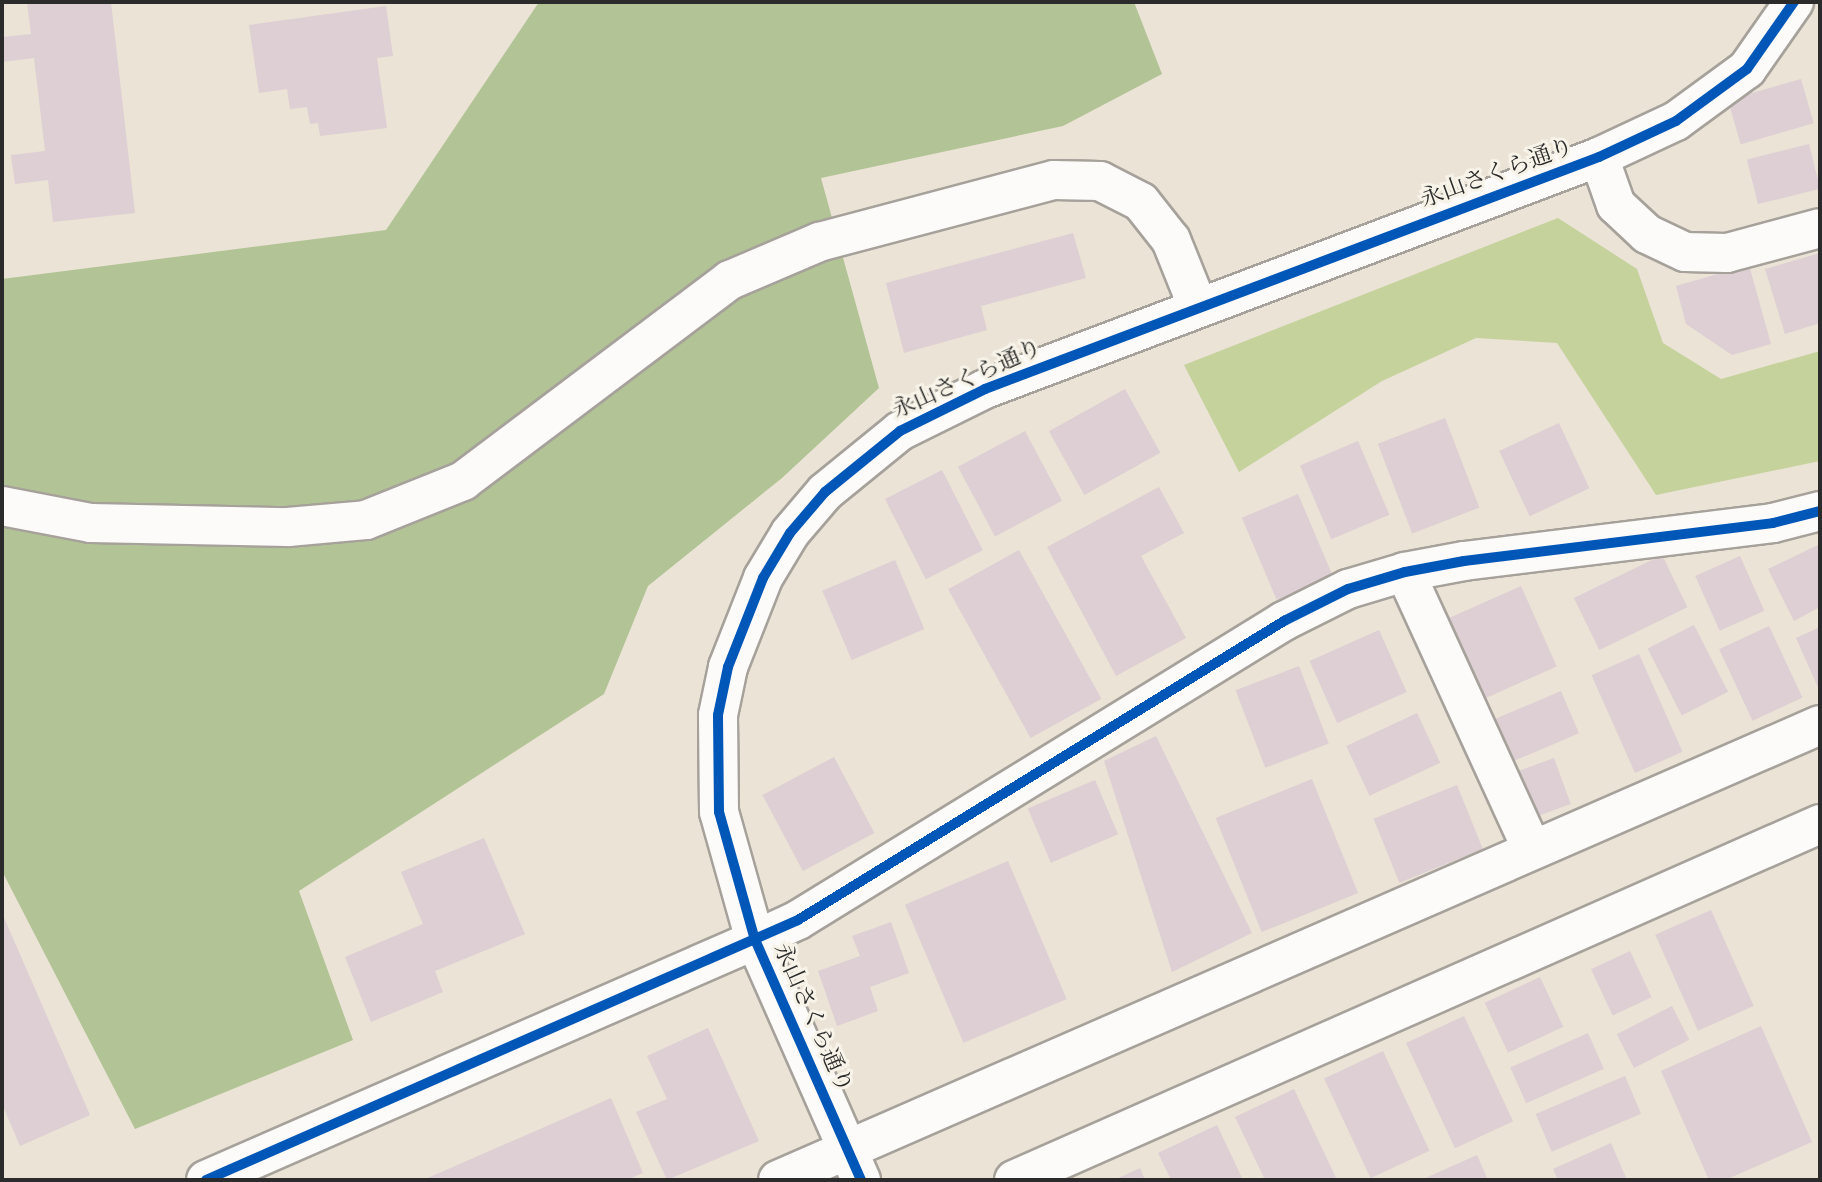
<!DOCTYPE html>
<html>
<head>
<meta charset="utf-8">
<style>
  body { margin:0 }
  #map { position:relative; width:1822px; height:1182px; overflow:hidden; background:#ebe3d6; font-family:"IM FELL Double Pica","Noto Serif JP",serif }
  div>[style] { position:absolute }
  .green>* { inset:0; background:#c5d29c }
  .forest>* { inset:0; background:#b2c495 }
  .building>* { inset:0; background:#ddcfd3; transform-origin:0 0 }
  .roads { filter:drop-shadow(2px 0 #a6a19a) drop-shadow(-2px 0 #a6a19a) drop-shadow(0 2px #a6a19a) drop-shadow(0 -2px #a6a19a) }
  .minor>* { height:38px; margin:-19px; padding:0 19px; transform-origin:19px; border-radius:19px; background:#fcfbf9 }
  .tertiary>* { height:38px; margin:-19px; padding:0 19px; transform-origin:19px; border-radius:19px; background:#fcfbf9 }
  .cycleway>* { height:10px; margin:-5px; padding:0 5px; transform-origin:5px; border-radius:5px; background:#0057b8 }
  span { translate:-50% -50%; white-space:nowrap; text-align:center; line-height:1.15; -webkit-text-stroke:6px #f7f3e8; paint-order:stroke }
  .street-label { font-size:23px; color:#2b2b2b }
  .frame { position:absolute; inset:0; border:4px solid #2b2b2b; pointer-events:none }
</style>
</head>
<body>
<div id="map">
  <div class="green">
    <div style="clip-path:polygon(1558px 218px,1637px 269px,1663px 343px,1721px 379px,1820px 351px,1820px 461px,1656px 495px,1557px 343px,1476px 338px,1382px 381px,1239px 472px,1184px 365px)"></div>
  </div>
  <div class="forest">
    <div style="clip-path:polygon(539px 2px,1134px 2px,1162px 74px,1063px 126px,821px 178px,879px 388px,782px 478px,648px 586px,604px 694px,299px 891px,353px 1040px,135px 1129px,2px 871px,2px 279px,386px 230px)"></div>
  </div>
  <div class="building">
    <div style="clip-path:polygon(27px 2px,111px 2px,135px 213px,53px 222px,48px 180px,15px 184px,11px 155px,45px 151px,34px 58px,2px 62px,2px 37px,31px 34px)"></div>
    <div style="clip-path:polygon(386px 6px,393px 56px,377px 58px,387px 128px,320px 136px,318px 123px,310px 124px,307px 107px,290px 109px,287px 89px,259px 93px,249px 25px)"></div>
    <div style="left:1801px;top:79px;width:46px;height:76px;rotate:74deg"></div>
    <div style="left:1809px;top:144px;width:46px;height:64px;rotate:76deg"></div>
    <div style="clip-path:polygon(1073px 233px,1086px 278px,981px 306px,987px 330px,904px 353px,886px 283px)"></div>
    <div style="clip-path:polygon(1820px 253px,1820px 323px,1785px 334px,1765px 269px)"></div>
    <div style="clip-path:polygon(1749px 265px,1771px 344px,1732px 355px,1686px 324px,1676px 286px)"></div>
    <div style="left:1125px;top:389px;width:73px;height:87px;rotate:61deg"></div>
    <div style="left:1445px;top:418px;width:96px;height:72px;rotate:69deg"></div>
    <div style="left:1559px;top:423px;width:72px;height:66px;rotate:65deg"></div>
    <div style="left:1025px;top:431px;width:79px;height:76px;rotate:62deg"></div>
    <div style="left:1358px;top:441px;width:80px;height:63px;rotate:67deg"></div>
    <div style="left:942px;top:470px;width:90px;height:64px;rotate:63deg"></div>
    <div style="clip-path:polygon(1159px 487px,1184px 533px,1141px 556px,1186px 638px,1116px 676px,1047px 547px)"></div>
    <div style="left:1298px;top:494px;width:89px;height:61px;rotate:67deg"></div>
    <div style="clip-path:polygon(1820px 544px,1820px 607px,1794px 621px,1768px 569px)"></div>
    <div style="left:1019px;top:550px;width:170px;height:81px;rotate:61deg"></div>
    <div style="left:1662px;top:555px;width:58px;height:98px;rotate:64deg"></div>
    <div style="left:1740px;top:556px;width:60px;height:49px;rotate:66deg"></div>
    <div style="left:895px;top:560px;width:75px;height:79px;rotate:67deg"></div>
    <div style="left:1521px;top:586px;width:88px;height:88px;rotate:66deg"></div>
    <div style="left:1694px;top:625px;width:75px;height:52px;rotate:63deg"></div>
    <div style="left:1769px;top:626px;width:79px;height:55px;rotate:65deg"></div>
    <div style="clip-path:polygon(1820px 627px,1820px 692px,1796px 638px)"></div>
    <div style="left:1379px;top:630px;width:68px;height:76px;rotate:66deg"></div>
    <div style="left:1639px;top:654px;width:107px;height:52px;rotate:66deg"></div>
    <div style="left:1299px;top:666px;width:83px;height:68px;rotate:69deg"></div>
    <div style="left:1561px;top:691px;width:46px;height:82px;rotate:67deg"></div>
    <div style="left:1417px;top:713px;width:55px;height:78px;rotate:65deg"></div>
    <div style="clip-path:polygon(1156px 736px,1252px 933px,1172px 972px,1104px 761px)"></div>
    <div style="left:834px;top:757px;width:86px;height:81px;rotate:62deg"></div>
    <div style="left:1554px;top:758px;width:49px;height:47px;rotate:70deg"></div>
    <div style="left:1312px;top:779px;width:123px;height:104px;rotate:68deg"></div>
    <div style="left:1095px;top:780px;width:59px;height:73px;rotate:67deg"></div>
    <div style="left:1457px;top:785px;width:69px;height:90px;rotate:68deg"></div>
    <div style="clip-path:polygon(484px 838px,525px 934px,435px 971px,443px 992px,371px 1022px,345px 957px,423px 924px,401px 872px)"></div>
    <div style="left:1008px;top:861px;width:150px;height:112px;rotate:67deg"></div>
    <div style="left:1711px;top:910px;width:105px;height:61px;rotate:66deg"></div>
    <div style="clip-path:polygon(2px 913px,90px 1115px,20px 1146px,2px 1104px)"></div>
    <div style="clip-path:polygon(891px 922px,909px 973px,870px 987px,878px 1011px,837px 1026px,818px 971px,860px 956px,852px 936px)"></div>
    <div style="left:1630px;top:951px;width:51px;height:43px;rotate:65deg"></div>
    <div style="left:1540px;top:977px;width:55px;height:61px;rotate:65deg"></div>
    <div style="left:1672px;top:1006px;width:38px;height:62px;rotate:63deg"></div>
    <div style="left:1464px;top:1016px;width:116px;height:64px;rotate:65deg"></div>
    <div style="clip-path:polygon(1761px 1026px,1812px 1142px,1725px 1180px,1709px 1180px,1661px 1071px)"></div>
    <div style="clip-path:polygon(708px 1028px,759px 1141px,667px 1180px,636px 1112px,667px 1099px,647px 1056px)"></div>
    <div style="left:1588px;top:1033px;width:39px;height:85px;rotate:66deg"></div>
    <div style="left:1383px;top:1051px;width:110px;height:65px;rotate:65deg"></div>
    <div style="left:1625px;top:1076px;width:41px;height:97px;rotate:67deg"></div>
    <div style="clip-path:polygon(1294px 1089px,1337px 1180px,1265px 1180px,1235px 1117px)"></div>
    <div style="clip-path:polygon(611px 1098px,643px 1173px,626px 1180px,423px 1180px)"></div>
    <div style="clip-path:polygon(1217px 1125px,1243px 1180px,1171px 1180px,1158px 1153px)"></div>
    <div style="clip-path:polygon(1611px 1143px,1627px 1180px,1558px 1180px,1553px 1169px)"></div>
    <div style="clip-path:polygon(1477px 1155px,1488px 1180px,1421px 1180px)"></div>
    <div style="clip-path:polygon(1140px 1168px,1145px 1180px,1114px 1180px)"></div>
  </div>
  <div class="roads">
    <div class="minor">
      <div style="left:1599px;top:157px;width:51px;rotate:70.5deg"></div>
      <div style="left:1616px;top:205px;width:42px;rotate:43.1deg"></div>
      <div style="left:1647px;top:234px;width:42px;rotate:25.3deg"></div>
      <div style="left:1685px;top:252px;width:42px;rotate:1.4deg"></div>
      <div style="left:1727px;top:253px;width:96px;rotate:-15deg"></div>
      <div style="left:1405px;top:572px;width:305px;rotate:65.4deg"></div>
      <div style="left:755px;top:940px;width:47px;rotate:-24.9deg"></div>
      <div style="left:798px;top:920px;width:571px;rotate:-31.6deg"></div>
      <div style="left:1284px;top:621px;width:72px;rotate:-26.6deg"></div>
      <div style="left:1348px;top:589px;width:59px;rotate:-16.6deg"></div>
      <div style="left:1405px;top:572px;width:60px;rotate:-10.6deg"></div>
      <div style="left:1464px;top:561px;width:311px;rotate:-7deg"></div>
      <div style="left:1773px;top:523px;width:49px;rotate:-14.3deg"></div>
      <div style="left:778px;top:1180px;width:1137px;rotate:-23.59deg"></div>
      <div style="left:1014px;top:1180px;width:881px;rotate:-23.83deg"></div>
    </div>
    <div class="tertiary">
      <div style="left:2px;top:506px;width:91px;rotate:10.8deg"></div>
      <div style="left:91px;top:523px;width:197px;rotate:1.2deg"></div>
      <div style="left:288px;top:527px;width:78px;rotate:-5.1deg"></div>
      <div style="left:366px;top:520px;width:105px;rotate:-21.9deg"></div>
      <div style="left:463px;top:481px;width:334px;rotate:-37deg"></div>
      <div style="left:730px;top:280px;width:97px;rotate:-23.1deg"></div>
      <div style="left:819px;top:242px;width:243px;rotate:-14.8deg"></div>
      <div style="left:1054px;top:180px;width:46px;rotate:1.2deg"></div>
      <div style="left:1100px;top:181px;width:46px;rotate:27.1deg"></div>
      <div style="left:1141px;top:202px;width:48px;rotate:51.7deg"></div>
      <div style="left:1171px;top:240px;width:72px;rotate:68.1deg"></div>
      <div style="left:206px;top:1180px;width:599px;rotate:-23.61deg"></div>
      <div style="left:861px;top:1180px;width:262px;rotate:-113.8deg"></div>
      <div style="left:755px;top:940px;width:133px;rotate:-105.7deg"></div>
      <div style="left:719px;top:812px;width:97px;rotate:-90.6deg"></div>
      <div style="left:718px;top:715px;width:49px;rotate:-78.2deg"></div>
      <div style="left:728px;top:667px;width:96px;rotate:-68.5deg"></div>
      <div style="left:763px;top:578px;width:52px;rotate:-59deg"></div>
      <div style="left:790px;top:533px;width:54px;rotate:-49.5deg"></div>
      <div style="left:825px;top:492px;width:97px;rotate:-39.1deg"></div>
      <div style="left:900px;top:431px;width:95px;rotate:-26.3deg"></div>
      <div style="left:985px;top:389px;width:656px;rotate:-20.7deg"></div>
      <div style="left:1599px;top:157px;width:85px;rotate:-25.1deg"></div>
      <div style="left:1676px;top:121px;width:88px;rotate:-36.2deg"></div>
      <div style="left:1747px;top:69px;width:82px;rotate:-55deg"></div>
    </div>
  </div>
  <div class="cycleway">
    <div style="left:206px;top:1180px;width:647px;rotate:-23.71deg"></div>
    <div style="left:798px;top:920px;width:571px;rotate:-31.6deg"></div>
    <div style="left:1284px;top:621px;width:72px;rotate:-26.6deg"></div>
    <div style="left:1348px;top:589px;width:59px;rotate:-16.6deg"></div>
    <div style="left:1405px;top:572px;width:60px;rotate:-10.6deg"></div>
    <div style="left:1464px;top:561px;width:311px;rotate:-7deg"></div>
    <div style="left:1773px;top:523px;width:49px;rotate:-14.3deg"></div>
    <div style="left:861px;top:1180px;width:262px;rotate:-113.8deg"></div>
    <div style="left:755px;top:940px;width:133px;rotate:-105.7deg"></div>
    <div style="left:719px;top:812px;width:97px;rotate:-90.6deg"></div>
    <div style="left:718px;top:715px;width:49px;rotate:-78.2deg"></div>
    <div style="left:728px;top:667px;width:96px;rotate:-68.5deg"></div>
    <div style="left:763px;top:578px;width:52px;rotate:-59deg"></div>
    <div style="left:790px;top:533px;width:54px;rotate:-49.5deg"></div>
    <div style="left:825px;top:492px;width:97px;rotate:-39.1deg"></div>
    <div style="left:900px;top:431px;width:95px;rotate:-26.3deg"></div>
    <div style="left:985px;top:389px;width:656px;rotate:-20.7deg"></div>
    <div style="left:1599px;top:157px;width:85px;rotate:-25.1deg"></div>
    <div style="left:1676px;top:121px;width:88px;rotate:-36.2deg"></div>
    <div style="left:1747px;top:69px;width:82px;rotate:-55deg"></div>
  </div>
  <div class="street-label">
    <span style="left:1497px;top:173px;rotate:-20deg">永山さくら通り</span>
    <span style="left:967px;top:379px;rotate:-24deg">永山さくら通り</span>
    <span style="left:813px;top:1018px;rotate:66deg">永山さくら通り</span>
  </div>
  <div class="frame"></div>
</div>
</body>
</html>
